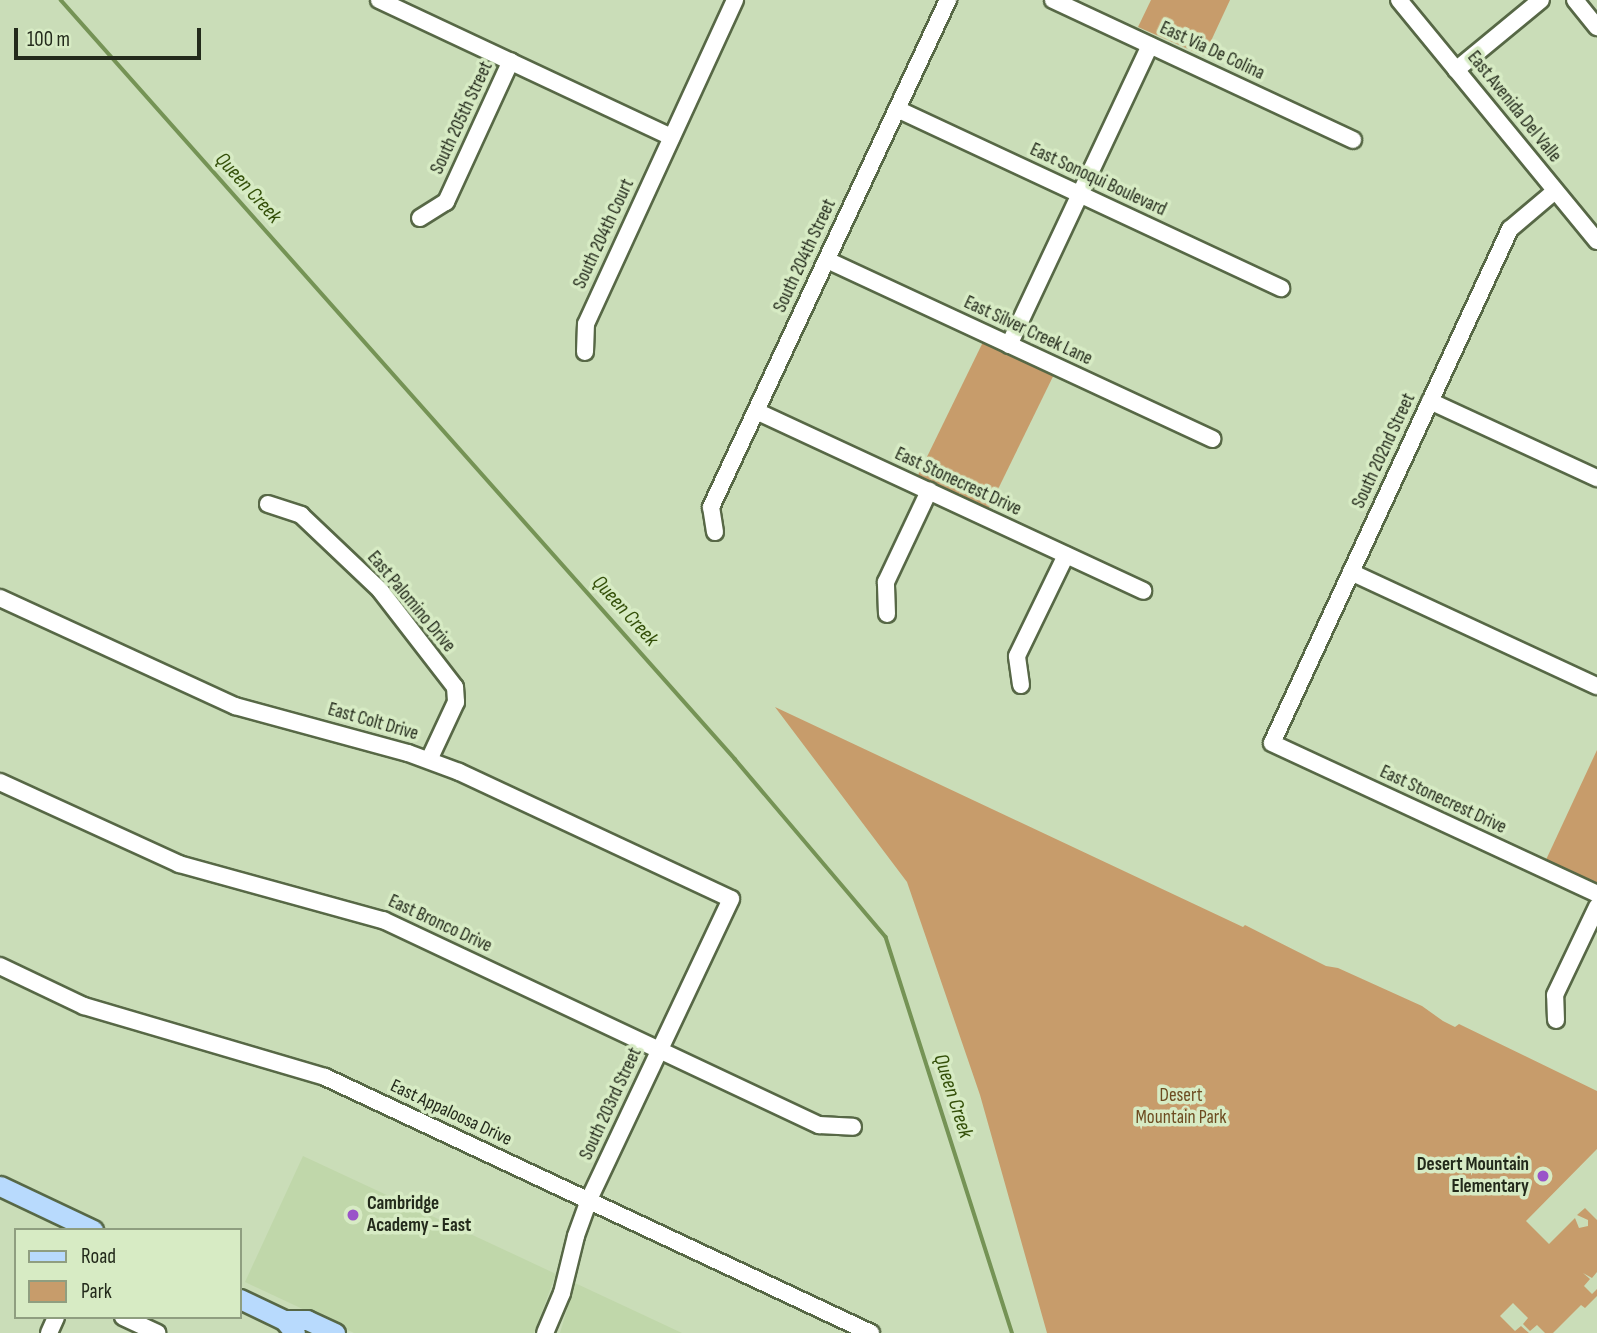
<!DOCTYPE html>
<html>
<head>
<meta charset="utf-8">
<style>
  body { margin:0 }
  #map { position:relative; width:1597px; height:1333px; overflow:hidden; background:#caddb8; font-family:"Sofia Sans Condensed",sans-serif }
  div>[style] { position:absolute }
  .built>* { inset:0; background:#c0d7aa }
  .green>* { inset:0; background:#c79c6b; transform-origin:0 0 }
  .stream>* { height:3.5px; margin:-1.75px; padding:0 1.75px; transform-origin:1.75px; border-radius:1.75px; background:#759355 }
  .roads { filter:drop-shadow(2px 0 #576846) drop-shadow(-2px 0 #576846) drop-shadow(0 2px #576846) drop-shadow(0 -2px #576846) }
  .minor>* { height:16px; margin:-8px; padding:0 8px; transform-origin:8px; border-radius:8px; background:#fff }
  .major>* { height:19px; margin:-9.5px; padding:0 9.5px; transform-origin:9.5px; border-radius:9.5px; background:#b8dafd }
  .dots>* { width:19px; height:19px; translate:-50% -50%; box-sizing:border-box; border:4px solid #d7ebc4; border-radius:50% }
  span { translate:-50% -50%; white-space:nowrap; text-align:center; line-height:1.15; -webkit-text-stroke:7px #d7ebc4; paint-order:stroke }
  .street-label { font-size:19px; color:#232a1b }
  .park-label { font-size:19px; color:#6d4b20 }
  .poi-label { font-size:19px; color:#232a1b; font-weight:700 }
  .right { translate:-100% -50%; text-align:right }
  .left { translate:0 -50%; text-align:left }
  .water-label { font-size:21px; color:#334f08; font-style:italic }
  .legend { position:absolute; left:14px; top:1228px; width:228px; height:91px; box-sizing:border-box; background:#d7ebc4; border:2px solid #8f9e80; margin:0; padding:9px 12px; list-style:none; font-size:21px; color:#232a1b }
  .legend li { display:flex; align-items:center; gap:14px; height:35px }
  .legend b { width:35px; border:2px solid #8f9e80 }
  .scale { position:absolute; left:14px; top:28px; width:187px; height:32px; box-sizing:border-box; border:4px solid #232a1b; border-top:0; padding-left:9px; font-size:21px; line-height:24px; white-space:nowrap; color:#232a1b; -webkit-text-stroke:5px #d7ebc4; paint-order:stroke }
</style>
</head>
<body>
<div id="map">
  <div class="built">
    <div style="clip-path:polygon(303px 1156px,556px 1274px,534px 1333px,354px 1333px,245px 1282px)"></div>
    <div style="clip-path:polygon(575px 1283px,682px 1333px,560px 1333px)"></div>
  </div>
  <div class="green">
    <div style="clip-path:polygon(1151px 0,1230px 0,1204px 56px,1138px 27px)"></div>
    <div style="left:983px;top:342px;width:78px;height:151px;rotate:26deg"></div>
    <div style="clip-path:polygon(775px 707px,1243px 927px,1245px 925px,1326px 966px,1338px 968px,1422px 1006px,1443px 1021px,1455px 1027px,1459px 1024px,1597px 1091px,1597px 1149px,1526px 1221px,1549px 1244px,1575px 1218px,1579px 1228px,1588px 1226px,1588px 1220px,1577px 1215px,1585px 1208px,1597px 1220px,1597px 1272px,1592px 1278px,1583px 1273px,1590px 1279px,1584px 1286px,1592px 1294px,1597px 1289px,1597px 1296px,1585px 1308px,1581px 1305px,1553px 1333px,1545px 1333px,1537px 1325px,1530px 1331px,1523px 1324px,1528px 1318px,1513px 1303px,1500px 1316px,1515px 1331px,1521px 1326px,1529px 1333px,1047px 1333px,980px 1095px,907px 882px)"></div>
    <div style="clip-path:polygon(1597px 750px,1597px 886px,1545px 862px)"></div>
  </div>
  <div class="stream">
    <div style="left:61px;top:0;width:1015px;rotate:48.39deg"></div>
    <div style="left:735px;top:759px;width:233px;rotate:49.7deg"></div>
    <div style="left:886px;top:937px;width:416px;rotate:72.3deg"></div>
  </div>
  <div class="roads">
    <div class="minor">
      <div style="left:379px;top:0;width:323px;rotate:25.1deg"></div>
      <div style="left:1053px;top:0;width:331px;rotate:25deg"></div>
      <div style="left:1399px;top:0;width:312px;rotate:50.6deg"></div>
      <div style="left:1575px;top:0;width:35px;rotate:51deg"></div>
      <div style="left:1456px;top:70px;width:110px;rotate:-39.5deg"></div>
      <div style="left:897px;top:109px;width:424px;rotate:25deg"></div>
      <div style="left:1555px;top:191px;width:59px;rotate:139.8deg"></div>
      <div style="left:1510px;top:229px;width:566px;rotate:114.85deg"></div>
      <div style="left:1272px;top:743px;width:358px;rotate:24.9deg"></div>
      <div style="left:420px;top:218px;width:31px;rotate:-32deg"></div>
      <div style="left:446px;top:202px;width:155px;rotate:-65.3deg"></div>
      <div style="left:827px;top:260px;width:425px;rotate:24.9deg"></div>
      <div style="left:1009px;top:345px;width:331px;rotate:-64.8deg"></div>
      <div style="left:585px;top:352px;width:28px;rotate:-88deg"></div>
      <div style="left:586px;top:324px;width:357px;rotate:-65.3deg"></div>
      <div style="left:1430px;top:401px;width:184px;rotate:24.8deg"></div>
      <div style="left:756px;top:411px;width:427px;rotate:24.9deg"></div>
      <div style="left:268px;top:504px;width:35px;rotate:18deg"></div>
      <div style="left:301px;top:515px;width:109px;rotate:43.5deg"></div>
      <div style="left:380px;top:590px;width:123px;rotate:52.3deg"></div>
      <div style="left:455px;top:687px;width:15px;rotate:86deg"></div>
      <div style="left:456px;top:702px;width:64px;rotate:115deg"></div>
      <div style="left:715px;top:532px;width:25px;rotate:-99deg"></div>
      <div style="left:711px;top:507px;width:560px;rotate:-64.95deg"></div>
      <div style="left:1351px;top:572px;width:271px;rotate:24.9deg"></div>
      <div style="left:0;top:598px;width:259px;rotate:24.7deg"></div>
      <div style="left:235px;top:706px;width:179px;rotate:15.2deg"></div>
      <div style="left:408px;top:753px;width:54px;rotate:20.4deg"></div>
      <div style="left:459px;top:772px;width:300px;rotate:25deg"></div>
      <div style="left:731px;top:899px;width:333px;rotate:115.3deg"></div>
      <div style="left:589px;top:1200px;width:38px;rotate:110deg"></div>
      <div style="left:576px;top:1236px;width:59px;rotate:103.8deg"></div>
      <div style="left:562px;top:1293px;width:43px;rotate:113deg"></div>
      <div style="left:887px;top:614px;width:32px;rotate:-92deg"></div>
      <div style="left:886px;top:582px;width:101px;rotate:-64.7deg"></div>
      <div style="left:1021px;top:685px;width:29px;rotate:-98deg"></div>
      <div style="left:1017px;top:656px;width:112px;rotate:-64.1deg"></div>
      <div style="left:0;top:782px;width:197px;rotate:24.6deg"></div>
      <div style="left:179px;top:864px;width:212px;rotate:15.4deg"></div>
      <div style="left:383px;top:920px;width:482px;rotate:25.2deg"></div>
      <div style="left:819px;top:1125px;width:34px;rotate:3deg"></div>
      <div style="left:0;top:966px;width:93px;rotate:25.5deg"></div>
      <div style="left:84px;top:1006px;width:251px;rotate:16.4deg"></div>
      <div style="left:325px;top:1077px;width:603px;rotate:25.12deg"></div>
      <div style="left:1556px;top:1020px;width:25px;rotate:-92deg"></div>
      <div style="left:1555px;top:995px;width:98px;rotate:-64.5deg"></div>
      <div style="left:123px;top:1317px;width:38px;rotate:25deg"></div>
      <div style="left:49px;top:1333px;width:17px;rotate:-66deg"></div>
    </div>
    <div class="major">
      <div style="left:0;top:1186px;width:103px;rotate:25.3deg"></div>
      <div style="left:240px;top:1299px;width:49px;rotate:25.5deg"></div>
      <div style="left:284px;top:1320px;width:17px;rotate:50deg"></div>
      <div style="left:284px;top:1320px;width:23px"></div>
      <div style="left:307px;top:1320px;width:31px;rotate:25deg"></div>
    </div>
  </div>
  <div class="dots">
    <div style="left:1543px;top:1176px;background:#9a54c9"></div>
    <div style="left:353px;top:1215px;background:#9a54c9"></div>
  </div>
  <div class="street-label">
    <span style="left:1212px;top:51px;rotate:25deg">East Via De Colina</span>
    <span style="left:1514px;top:107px;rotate:51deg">East Avenida Del Valle</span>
    <span style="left:462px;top:118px;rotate:-65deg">South 205th Street</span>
    <span style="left:1098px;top:180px;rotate:25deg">East Sonoqui Boulevard</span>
    <span style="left:604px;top:234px;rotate:-65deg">South 204th Court</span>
    <span style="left:805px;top:256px;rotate:-65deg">South 204th Street</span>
    <span style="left:1028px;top:331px;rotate:25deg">East Silver Creek Lane</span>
    <span style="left:1384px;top:451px;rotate:-65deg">South 202nd Street</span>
    <span style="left:958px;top:482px;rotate:25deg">East Stonecrest Drive</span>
    <span style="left:411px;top:602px;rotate:50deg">East Palomino Drive</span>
    <span style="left:373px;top:722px;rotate:16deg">East Colt Drive</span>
    <span style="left:1443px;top:800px;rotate:25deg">East Stonecrest Drive</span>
    <span style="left:440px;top:924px;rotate:25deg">East Bronco Drive</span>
    <span style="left:611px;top:1104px;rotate:-65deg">South 203rd Street</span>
    <span style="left:451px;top:1113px;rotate:25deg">East Appaloosa Drive</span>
  </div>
  <div class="park-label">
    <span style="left:1181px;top:1107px">Desert<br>Mountain Park</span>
  </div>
  <div class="poi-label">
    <span class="right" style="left:1529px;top:1176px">Desert Mountain<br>Elementary</span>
    <span class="left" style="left:367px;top:1215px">Cambridge<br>Academy - East</span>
  </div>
  <div class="water-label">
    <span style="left:248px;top:188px;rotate:48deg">Queen Creek</span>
    <span style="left:625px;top:611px;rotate:48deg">Queen Creek</span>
    <span style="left:953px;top:1096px;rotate:72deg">Queen Creek</span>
  </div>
  <ul class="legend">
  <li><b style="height:9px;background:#b8dafd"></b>Road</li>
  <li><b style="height:19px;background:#c79c6b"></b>Park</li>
  </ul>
  <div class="scale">100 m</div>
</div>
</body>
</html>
